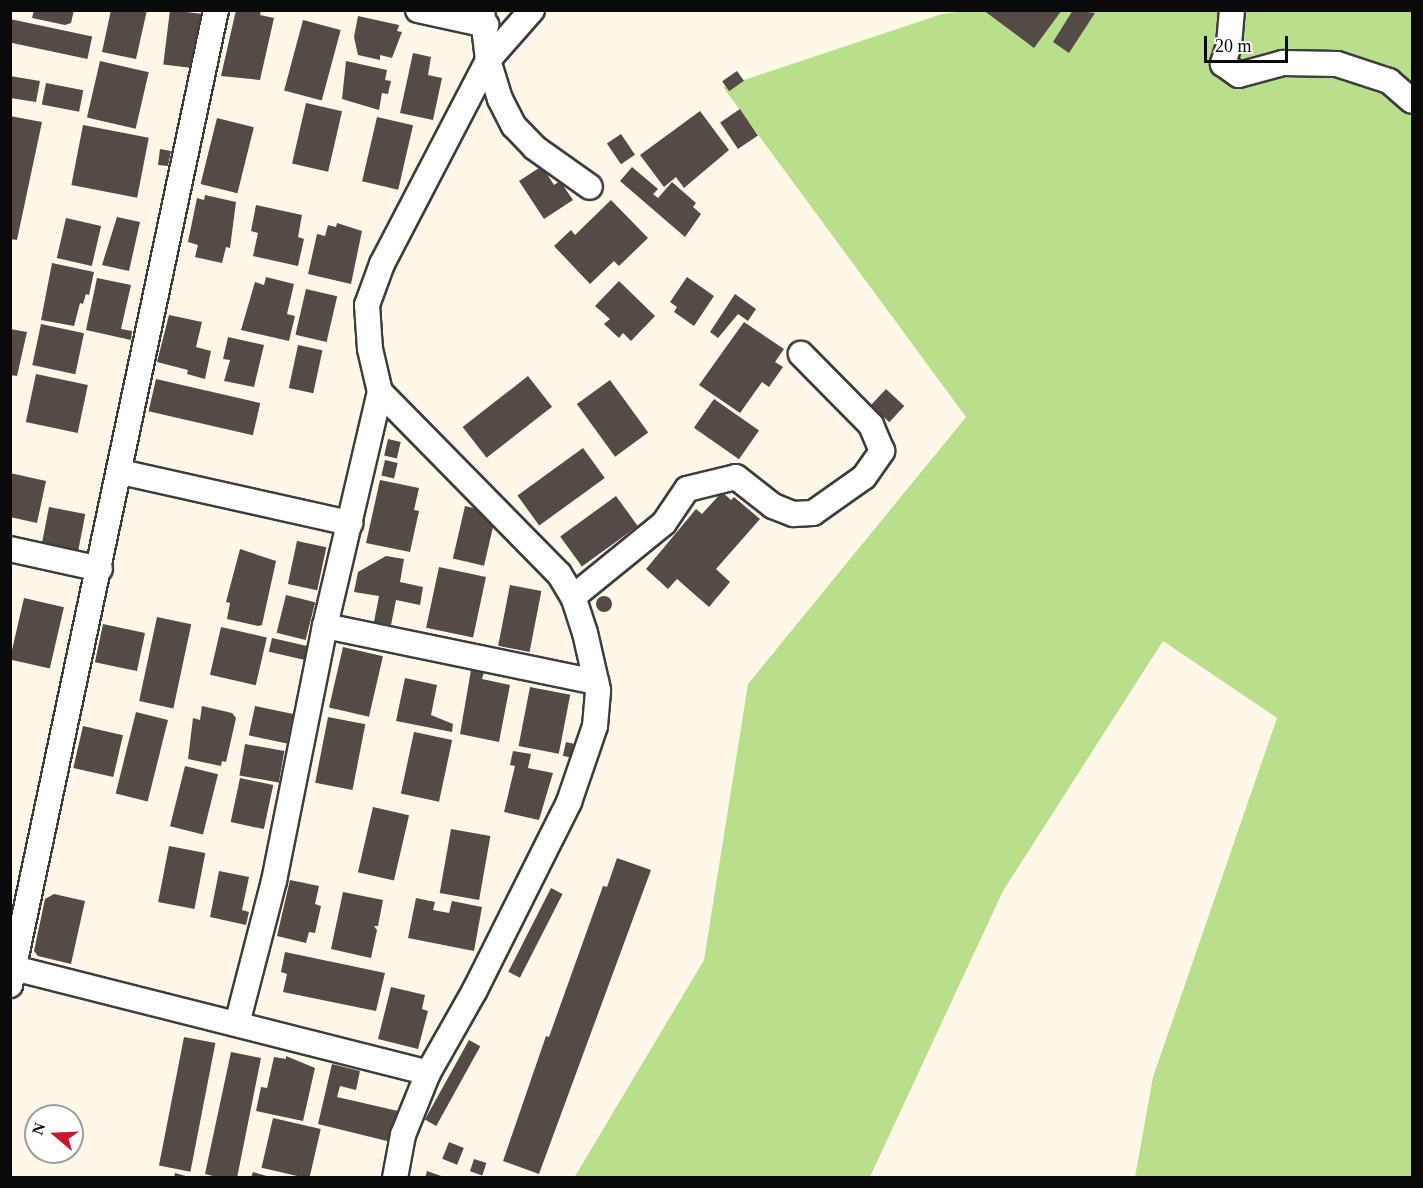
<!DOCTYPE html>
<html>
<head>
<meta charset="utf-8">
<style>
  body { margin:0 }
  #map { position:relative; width:1423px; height:1188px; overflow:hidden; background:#fff8e8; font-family:"Times New Roman",serif }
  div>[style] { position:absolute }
  .forest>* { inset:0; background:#badf8c }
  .building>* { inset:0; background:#544a46; transform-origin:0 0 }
  .round { border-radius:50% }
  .roads { filter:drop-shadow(2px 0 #3d3d3d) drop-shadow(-2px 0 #3d3d3d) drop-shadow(0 2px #3d3d3d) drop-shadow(0 -2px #3d3d3d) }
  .street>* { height:24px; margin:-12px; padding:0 12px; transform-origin:12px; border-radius:12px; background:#fff }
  span { translate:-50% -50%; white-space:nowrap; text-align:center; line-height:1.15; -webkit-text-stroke:6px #fff; paint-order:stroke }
  .frame { position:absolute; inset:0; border:12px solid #0a0a0a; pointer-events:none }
  .north { position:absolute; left:24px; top:1104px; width:60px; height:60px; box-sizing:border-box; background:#fff; border:2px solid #9d9d9d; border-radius:50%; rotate:289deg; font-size:16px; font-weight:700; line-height:24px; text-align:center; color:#0a0a0a }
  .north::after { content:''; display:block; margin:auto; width:21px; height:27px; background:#c61731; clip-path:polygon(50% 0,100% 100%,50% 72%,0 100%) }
  .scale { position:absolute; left:1204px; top:36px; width:84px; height:27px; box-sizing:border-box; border:3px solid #0a0a0a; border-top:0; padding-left:8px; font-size:18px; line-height:21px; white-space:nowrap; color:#0a0a0a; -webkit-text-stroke:4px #fff; paint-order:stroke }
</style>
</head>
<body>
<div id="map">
  <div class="forest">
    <div style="clip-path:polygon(966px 11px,1412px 11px,1412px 1177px,1135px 1177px,1153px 1077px,1277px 718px,1163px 641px,1003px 891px,870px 1177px,574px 1178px,704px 960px,748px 684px,966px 417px,723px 87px,942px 14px)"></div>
  </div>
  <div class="building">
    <div style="clip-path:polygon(34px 10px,74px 10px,71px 23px,65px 25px,32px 18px)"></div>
    <div style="clip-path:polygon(111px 10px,147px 10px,136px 59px,102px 52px)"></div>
    <div style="left:170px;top:10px;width:33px;height:55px;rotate:7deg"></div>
    <div style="clip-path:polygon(236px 10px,261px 10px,260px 15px,274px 18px,260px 80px,221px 76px)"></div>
    <div style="clip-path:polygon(983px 10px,1062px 10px,1034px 48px)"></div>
    <div style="clip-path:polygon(1073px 10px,1095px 13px,1069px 53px,1053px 42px)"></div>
    <div style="clip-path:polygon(358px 16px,399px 25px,397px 31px,402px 32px,392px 58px,380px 55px,380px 60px,358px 55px,354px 37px)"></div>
    <div style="left:10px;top:19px;width:84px;height:23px;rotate:12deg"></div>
    <div style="left:303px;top:20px;width:39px;height:73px;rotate:15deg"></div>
    <div style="clip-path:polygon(413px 53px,431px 57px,428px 75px,442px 78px,433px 120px,400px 113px)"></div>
    <div style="left:100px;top:61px;width:50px;height:58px;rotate:13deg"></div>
    <div style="clip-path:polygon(346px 61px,387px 70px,385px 80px,391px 81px,388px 94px,382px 93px,379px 110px,342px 99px)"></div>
    <div style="left:737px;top:71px;width:12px;height:18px;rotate:55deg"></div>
    <div style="clip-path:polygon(10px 76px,40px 81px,36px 102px,10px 98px)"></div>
    <div style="left:46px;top:83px;width:38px;height:22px;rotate:11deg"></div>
    <div style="left:306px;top:103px;width:37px;height:62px;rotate:13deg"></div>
    <div style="left:740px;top:109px;width:32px;height:24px;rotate:56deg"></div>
    <div style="clip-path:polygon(700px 111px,729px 150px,684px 188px,676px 177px,664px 187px,640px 155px)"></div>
    <div style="clip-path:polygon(10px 116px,42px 122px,17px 240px,10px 239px)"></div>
    <div style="left:377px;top:117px;width:37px;height:66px;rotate:13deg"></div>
    <div style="left:217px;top:118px;width:38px;height:68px;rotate:14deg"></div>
    <div style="left:83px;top:125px;width:67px;height:61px;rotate:11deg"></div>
    <div style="left:621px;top:134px;width:25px;height:17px;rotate:56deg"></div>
    <div style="clip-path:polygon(160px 149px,171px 151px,168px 166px,158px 165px)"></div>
    <div style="clip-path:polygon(542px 166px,554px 185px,560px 181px,573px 200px,544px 219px,519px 181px)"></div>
    <div style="clip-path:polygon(632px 167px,658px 189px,653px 194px,658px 198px,672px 182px,696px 203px,693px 207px,701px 214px,685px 237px,620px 181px)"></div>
    <div style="clip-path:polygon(205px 195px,236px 202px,230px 248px,226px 247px,222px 263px,195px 257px,198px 245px,188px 242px,197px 198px,204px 200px)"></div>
    <div style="clip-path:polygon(611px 200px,648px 238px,619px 266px,614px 261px,590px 284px,554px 246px,571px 230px,575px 235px)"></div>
    <div style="clip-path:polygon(256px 205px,302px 215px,298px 237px,304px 239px,298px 266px,253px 256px,258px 233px,251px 231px)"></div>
    <div style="clip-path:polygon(117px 217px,140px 222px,129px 271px,102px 265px)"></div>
    <div style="left:66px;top:218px;width:36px;height:41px;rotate:13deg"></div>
    <div style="clip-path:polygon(337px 223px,362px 231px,351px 284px,308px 274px,317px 234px,325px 236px,328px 225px,336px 227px)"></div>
    <div style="clip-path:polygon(52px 263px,94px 272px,89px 295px,86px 294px,83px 304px,80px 303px,74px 326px,41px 320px)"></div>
    <div style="clip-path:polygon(266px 277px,294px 284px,287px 314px,295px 316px,289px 341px,241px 330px,255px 282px,264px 285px)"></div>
    <div style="clip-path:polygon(687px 277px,714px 296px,694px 326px,674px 312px,677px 307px,670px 302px)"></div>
    <div style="clip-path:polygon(97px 278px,131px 285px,121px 329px,132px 331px,131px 340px,86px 330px)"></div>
    <div style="clip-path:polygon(619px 281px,655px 316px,631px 341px,623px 333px,619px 338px,604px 324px,610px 319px,595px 306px)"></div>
    <div style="left:306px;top:289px;width:32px;height:47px;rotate:13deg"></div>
    <div style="clip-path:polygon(735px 294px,756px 309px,748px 321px,738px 314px,718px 338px,710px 332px)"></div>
    <div style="clip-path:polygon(169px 315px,202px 322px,196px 347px,211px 351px,205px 379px,187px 374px,188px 370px,157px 362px)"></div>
    <div style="clip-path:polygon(744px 322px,784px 349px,775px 362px,783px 367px,769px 387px,762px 382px,740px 413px,699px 385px)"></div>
    <div style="left:41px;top:324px;width:44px;height:42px;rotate:12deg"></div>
    <div style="clip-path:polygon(10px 329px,27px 332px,17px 376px,10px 375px)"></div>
    <div style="clip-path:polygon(228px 337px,264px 345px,254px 387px,224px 381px,230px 360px,223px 359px)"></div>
    <div style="left:298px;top:345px;width:25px;height:44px;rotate:12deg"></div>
    <div style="left:36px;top:374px;width:53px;height:49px;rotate:12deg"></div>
    <div style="left:528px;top:376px;width:39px;height:83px;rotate:52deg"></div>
    <div style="left:156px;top:379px;width:107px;height:33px;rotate:13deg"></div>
    <div style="left:610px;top:380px;width:65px;height:41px;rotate:54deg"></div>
    <div style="left:886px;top:389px;width:25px;height:22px;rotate:43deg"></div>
    <div style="left:714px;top:399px;width:55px;height:35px;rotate:35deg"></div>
    <div style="left:388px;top:439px;width:13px;height:17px;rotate:13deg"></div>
    <div style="left:583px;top:448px;width:37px;height:81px;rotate:54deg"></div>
    <div style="left:385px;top:460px;width:13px;height:16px;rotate:13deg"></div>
    <div style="clip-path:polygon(10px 473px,46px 481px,37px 523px,10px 517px)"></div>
    <div style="clip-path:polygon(380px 480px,419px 488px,414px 510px,419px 511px,410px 552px,366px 543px)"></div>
    <div style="clip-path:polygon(722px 492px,731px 500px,734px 497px,760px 519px,716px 569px,730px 582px,709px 607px,677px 579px,668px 589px,646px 569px,696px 509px,702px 514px)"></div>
    <div style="left:616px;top:496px;width:37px;height:69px;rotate:54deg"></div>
    <div style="left:465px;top:506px;width:32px;height:54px;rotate:13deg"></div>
    <div style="left:49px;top:507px;width:37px;height:42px;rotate:11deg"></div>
    <div style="left:297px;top:541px;width:30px;height:44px;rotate:12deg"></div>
    <div style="clip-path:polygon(240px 549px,276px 561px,262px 625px,258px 626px,227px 619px,230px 603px,226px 602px)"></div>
    <div style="clip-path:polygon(386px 556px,404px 559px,400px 582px,423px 587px,420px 605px,396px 600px,391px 625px,374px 622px,379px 596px,354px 592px,358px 572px)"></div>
    <div style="left:439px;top:567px;width:48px;height:62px;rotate:12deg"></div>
    <div style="left:510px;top:585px;width:32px;height:62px;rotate:11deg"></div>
    <div style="left:286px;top:595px;width:30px;height:39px;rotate:14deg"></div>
    <div class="round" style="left:596px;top:596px;width:16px;height:16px"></div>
    <div style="left:24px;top:598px;width:41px;height:63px;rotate:13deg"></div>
    <div style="left:157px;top:617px;width:35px;height:86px;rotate:12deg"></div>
    <div style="left:103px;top:624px;width:43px;height:39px;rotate:12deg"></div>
    <div style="left:221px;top:627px;width:47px;height:49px;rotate:13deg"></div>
    <div style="left:272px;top:638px;width:36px;height:14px;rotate:13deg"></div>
    <div style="left:343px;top:647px;width:41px;height:62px;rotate:13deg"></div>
    <div style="clip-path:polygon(471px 670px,484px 672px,482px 679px,510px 685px,499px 742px,460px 734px)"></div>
    <div style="clip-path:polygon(405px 678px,437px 685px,431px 715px,453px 724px,452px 732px,396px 721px)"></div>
    <div style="left:530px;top:687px;width:41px;height:60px;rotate:11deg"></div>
    <div style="clip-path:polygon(202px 706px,232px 713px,236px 718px,226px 762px,222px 761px,221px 766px,188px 759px,193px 718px,200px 720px)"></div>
    <div style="left:255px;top:706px;width:39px;height:30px;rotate:12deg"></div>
    <div style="left:136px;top:712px;width:33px;height:84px;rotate:14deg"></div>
    <div style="left:328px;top:717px;width:38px;height:67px;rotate:11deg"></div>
    <div style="left:83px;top:726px;width:41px;height:43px;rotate:13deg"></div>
    <div style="left:414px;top:732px;width:39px;height:63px;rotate:12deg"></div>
    <div style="left:566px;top:742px;width:17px;height:14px;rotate:13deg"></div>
    <div style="left:245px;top:744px;width:40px;height:32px;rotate:10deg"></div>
    <div style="clip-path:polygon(513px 751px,531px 754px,528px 768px,553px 773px,539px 820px,504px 812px,515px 766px,510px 765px)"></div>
    <div style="left:185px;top:766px;width:34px;height:62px;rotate:14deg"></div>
    <div style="left:240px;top:778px;width:34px;height:45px;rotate:12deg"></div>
    <div style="left:373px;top:807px;width:37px;height:67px;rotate:13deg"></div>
    <div style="left:451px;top:829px;width:40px;height:65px;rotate:10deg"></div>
    <div style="left:169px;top:846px;width:37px;height:57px;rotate:11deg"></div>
    <div style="clip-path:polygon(617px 858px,651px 870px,539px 1174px,503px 1161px,546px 1036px,549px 1037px,603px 886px,607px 887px)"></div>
    <div style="clip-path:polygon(219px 871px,249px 877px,242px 910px,249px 912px,246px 925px,210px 917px)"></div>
    <div style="clip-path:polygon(290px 880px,319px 886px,315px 904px,321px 906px,315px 933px,309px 932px,306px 943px,277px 936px)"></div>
    <div style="left:551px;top:888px;width:13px;height:94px;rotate:27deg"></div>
    <div style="clip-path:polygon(343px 892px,383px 900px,378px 926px,374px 926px,377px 930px,371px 958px,331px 949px)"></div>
    <div style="clip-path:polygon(54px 894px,85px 901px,71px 964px,38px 956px,34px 951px,45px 899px)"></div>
    <div style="clip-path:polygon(416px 898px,435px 902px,433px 910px,449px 913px,452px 901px,482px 907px,474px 951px,408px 938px)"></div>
    <div style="clip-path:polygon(285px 952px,385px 973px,376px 1011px,283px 992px,287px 974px,281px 972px)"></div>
    <div style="clip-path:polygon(391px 987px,425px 995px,422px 1009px,428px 1011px,418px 1049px,378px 1039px)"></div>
    <div style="left:184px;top:1037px;width:32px;height:131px;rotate:11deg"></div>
    <div style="left:469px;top:1040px;width:13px;height:91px;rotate:29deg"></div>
    <div style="clip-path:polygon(231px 1052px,261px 1058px,237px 1178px,221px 1178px,205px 1174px)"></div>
    <div style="clip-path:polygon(286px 1056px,315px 1068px,303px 1121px,256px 1111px,261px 1087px,267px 1088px,274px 1057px,286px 1059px)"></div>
    <div style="clip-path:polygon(332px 1064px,360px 1071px,356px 1090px,340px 1086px,337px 1097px,398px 1111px,391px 1142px,318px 1124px)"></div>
    <div style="left:273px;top:1118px;width:49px;height:51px;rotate:13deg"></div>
    <div style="left:449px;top:1142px;width:16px;height:18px;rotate:22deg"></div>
    <div style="left:474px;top:1159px;width:13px;height:13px;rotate:18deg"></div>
    <div style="clip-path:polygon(427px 1171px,444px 1177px,444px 1178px,425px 1178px)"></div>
    <div style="clip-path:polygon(253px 1172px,270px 1177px,270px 1178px,251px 1178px)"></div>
    <div style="clip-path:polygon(175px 1173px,189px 1177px,189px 1178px,174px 1178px)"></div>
  </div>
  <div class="roads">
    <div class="street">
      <div style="left:418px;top:10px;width:70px;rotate:12.4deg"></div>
      <div style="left:532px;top:10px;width:67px;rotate:131.3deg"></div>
      <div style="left:488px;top:60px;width:41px;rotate:72.9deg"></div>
      <div style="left:500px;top:99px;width:30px;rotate:63deg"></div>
      <div style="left:514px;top:126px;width:30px;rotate:46deg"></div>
      <div style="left:535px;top:148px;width:67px;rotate:35.3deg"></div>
      <div style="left:1232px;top:10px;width:35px;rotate:95deg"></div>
      <div style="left:1229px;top:45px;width:20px;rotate:108deg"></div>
      <div style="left:1223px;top:64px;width:19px;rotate:35deg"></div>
      <div style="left:1239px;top:75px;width:46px;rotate:-15.3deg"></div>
      <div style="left:1283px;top:63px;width:54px;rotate:1.1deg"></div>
      <div style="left:1337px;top:64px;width:55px;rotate:18.1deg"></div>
      <div style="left:1389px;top:81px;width:30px;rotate:41deg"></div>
      <div style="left:121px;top:472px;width:235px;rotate:12.6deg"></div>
      <div style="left:10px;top:549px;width:92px;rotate:12.5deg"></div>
      <div style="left:573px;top:597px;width:117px;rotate:-39.1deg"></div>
      <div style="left:664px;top:523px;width:41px;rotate:-55.9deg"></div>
      <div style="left:687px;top:489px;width:50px;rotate:-13.8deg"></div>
      <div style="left:736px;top:477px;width:47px;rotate:38.1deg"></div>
      <div style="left:773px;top:506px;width:22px;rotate:22deg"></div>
      <div style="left:793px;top:514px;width:20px;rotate:-3deg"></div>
      <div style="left:813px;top:513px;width:62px;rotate:-35.2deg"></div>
      <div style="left:864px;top:477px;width:32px;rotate:-55deg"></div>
      <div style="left:882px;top:451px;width:28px;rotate:-113deg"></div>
      <div style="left:871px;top:425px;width:100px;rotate:-134.6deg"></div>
      <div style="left:325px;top:626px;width:277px;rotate:11.7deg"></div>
      <div style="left:14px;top:968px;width:427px;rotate:14.2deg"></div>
      <div style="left:10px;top:985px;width:997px;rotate:-78.07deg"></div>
      <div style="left:237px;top:1024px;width:148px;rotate:-75.5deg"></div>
      <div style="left:274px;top:881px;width:260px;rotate:-78.7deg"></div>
      <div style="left:325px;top:626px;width:240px;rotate:-76.8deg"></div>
      <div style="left:395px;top:1178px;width:44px;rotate:-79.5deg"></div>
      <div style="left:403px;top:1135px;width:67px;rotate:-68deg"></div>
      <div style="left:428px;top:1073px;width:95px;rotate:-60.5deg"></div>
      <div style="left:475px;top:990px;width:210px;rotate:-63.4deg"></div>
      <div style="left:569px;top:802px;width:80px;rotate:-71.1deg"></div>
      <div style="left:595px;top:726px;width:36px;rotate:-85deg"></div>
      <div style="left:598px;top:690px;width:58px;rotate:-102.8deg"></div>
      <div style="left:585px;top:633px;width:38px;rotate:-108deg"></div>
      <div style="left:573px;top:597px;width:27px;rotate:-121deg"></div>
      <div style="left:559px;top:574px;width:255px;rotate:-134.5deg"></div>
      <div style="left:380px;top:392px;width:44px;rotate:-103.1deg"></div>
      <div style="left:370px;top:349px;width:44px;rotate:-93.9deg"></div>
      <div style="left:367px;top:305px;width:44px;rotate:-69.9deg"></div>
      <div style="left:382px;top:264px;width:230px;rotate:-62.5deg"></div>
      <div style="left:488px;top:60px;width:50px;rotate:-96.8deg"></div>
    </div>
  </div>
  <div class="frame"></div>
  <div class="north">N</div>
  <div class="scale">20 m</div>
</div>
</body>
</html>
